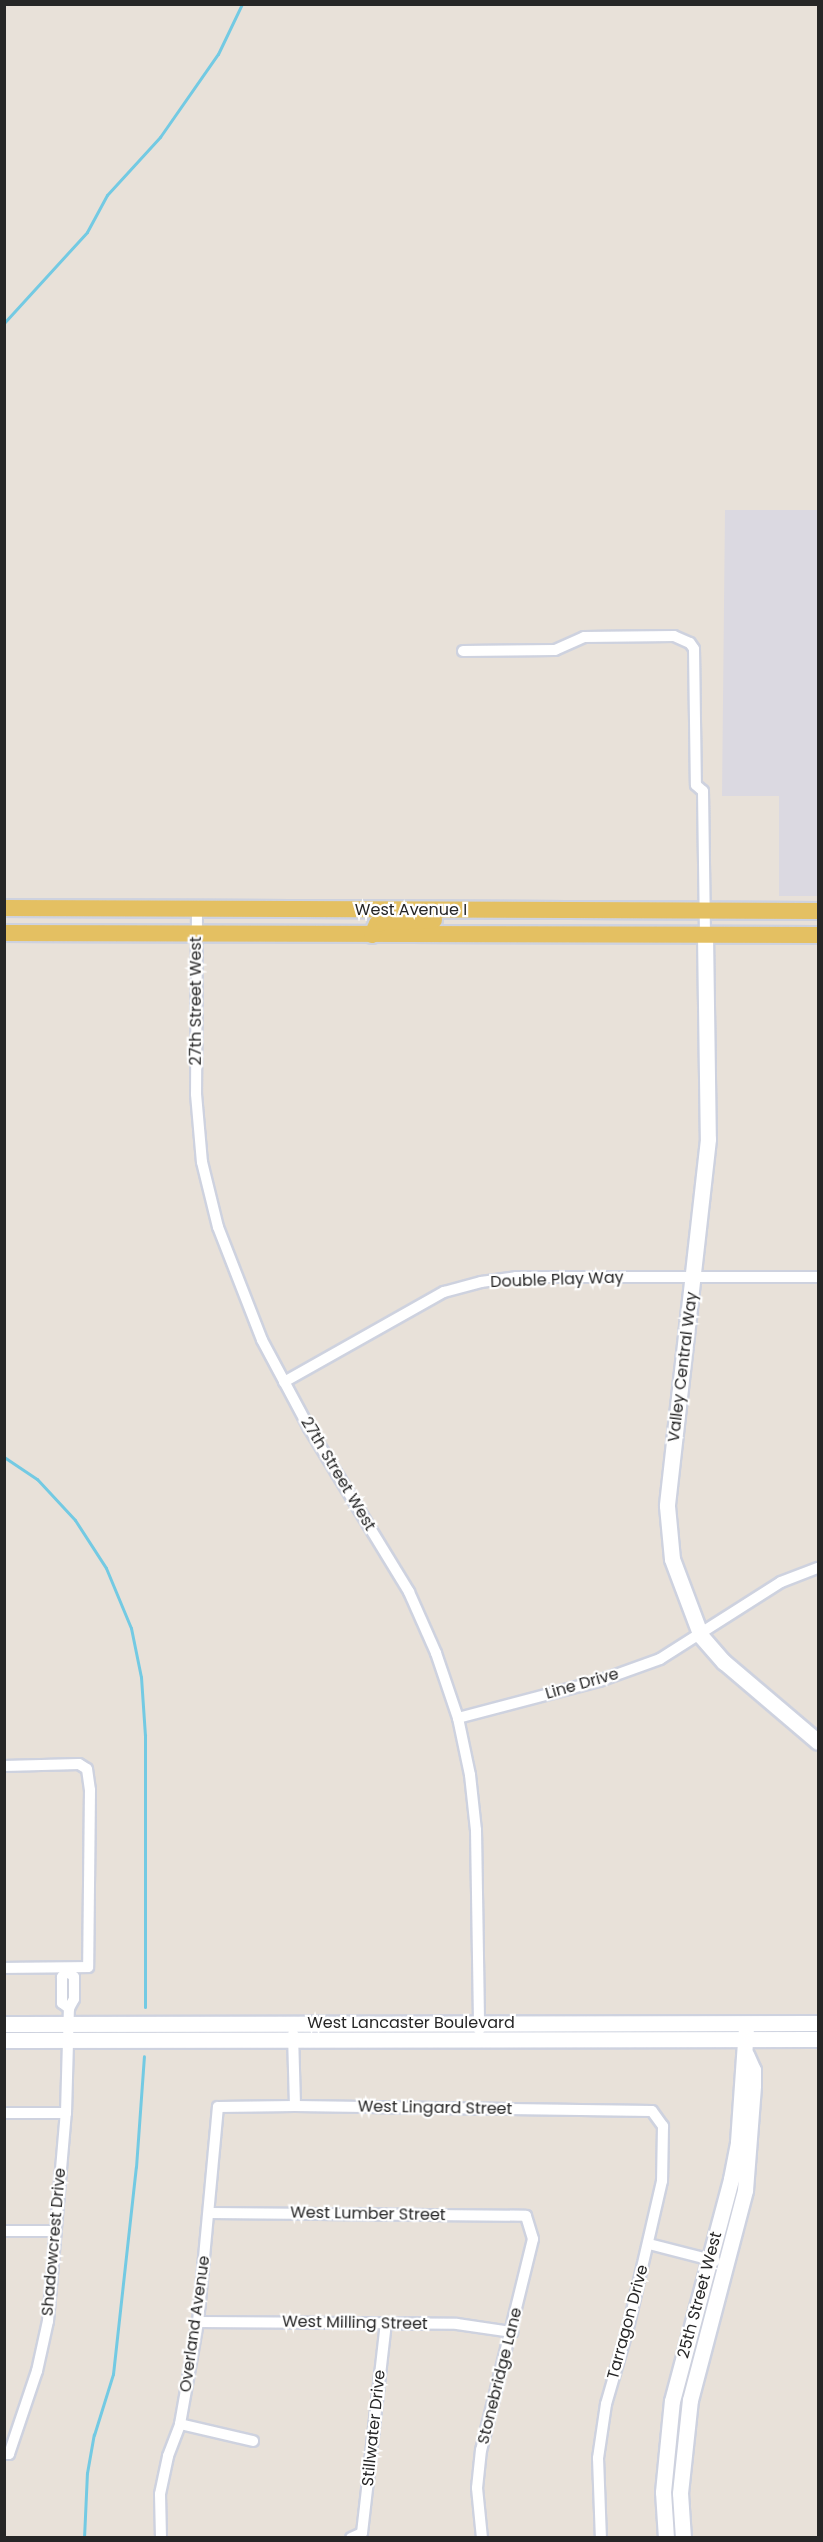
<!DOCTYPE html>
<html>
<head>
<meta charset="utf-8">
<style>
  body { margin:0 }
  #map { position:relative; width:823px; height:2542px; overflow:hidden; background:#e8e1d9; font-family:Poppins,sans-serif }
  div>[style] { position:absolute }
  .industrial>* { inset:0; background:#dbd9e1 }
  .stream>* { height:3px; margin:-1.5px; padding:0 1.5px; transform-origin:1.5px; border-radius:1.5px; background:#73cae3 }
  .roads { filter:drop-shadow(2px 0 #ced2df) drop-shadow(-2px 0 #ced2df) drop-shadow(0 2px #ced2df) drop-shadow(0 -2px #ced2df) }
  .street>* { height:10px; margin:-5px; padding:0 5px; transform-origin:5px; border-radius:5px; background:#fff }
  .secondary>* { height:15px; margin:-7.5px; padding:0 7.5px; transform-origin:7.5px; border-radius:7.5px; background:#fff }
  .primary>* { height:16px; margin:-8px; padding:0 8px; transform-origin:8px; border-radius:8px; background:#e4c062 }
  span { translate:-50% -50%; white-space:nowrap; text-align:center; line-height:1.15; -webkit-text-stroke:4.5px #fff; paint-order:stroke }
  .street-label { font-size:16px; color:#262626 }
  .frame { position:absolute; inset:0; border:6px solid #262626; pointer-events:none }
</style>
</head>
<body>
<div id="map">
  <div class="industrial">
    <div style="clip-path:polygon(725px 510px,818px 510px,818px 896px,779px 896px,779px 796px,722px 796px)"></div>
  </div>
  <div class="stream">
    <div style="left:4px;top:323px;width:123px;rotate:-47.6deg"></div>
    <div style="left:87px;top:232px;width:42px;rotate:-61.6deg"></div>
    <div style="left:107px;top:195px;width:79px;rotate:-47.6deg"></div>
    <div style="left:160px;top:137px;width:101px;rotate:-55.1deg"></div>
    <div style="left:218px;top:54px;width:55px;rotate:-64.4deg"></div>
    <div style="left:4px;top:1457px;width:40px;rotate:34deg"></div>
    <div style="left:37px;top:1479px;width:56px;rotate:47.2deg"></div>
    <div style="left:75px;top:1520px;width:57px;rotate:57.1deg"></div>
    <div style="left:106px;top:1568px;width:65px;rotate:67.4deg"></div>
    <div style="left:131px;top:1628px;width:50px;rotate:78.5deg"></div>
    <div style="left:141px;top:1677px;width:58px;rotate:86.1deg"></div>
    <div style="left:145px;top:1735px;width:272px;rotate:90deg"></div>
    <div style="left:84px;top:2538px;width:65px;rotate:-87.4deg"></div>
    <div style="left:87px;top:2473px;width:39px;rotate:-80deg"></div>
    <div style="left:94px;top:2435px;width:64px;rotate:-72.7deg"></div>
    <div style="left:113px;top:2374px;width:208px;rotate:-83.7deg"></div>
    <div style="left:136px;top:2167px;width:111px;rotate:-85.9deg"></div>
  </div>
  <div class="roads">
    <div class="street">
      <div style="left:463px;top:651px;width:92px;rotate:-0.6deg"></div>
      <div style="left:555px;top:650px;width:32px;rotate:-24deg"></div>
      <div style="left:584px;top:637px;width:90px;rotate:-0.6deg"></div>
      <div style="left:674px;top:636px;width:17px;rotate:24deg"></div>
      <div style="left:690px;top:643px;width:7px;rotate:56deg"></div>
      <div style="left:694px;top:649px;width:136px;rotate:89.2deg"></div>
      <div style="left:696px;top:785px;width:9px;rotate:41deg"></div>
      <div style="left:703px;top:791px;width:143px;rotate:89.2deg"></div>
      <div style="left:197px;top:909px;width:185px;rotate:90.3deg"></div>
      <div style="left:196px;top:1094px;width:68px;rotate:85deg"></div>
      <div style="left:202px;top:1162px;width:67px;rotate:76.2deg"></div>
      <div style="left:218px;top:1227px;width:121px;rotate:68.7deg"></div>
      <div style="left:262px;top:1340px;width:100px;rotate:61.9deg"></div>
      <div style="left:309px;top:1428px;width:192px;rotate:58.6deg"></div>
      <div style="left:409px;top:1592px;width:67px;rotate:66.1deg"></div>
      <div style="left:436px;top:1653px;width:69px;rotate:71.3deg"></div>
      <div style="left:458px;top:1718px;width:58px;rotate:78.1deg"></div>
      <div style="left:470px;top:1775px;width:55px;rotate:83.8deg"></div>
      <div style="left:476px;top:1830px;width:200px;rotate:89.1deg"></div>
      <div style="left:284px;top:1382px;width:184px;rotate:-29.4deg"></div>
      <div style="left:444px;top:1292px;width:38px;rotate:-15deg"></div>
      <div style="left:481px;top:1282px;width:35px;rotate:-8deg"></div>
      <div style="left:516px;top:1277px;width:302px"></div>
      <div style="left:458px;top:1718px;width:146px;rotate:-14.7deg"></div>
      <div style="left:599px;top:1681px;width:65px;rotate:-19.8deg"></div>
      <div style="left:660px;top:1659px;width:143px;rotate:-32.5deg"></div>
      <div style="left:781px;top:1582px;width:40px;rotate:-21deg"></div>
      <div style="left:4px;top:1766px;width:75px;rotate:-1.5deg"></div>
      <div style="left:79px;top:1764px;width:9px;rotate:32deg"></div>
      <div style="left:87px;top:1769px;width:21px;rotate:82deg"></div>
      <div style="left:90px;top:1790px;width:177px;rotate:90.6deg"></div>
      <div style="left:88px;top:1967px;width:84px;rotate:179.3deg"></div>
      <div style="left:293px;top:2034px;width:72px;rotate:88.4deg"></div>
      <div style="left:4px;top:2113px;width:62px"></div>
      <div style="left:210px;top:2213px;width:316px;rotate:0.5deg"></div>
      <div style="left:526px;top:2216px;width:24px;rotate:73deg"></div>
      <div style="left:533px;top:2239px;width:217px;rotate:103.8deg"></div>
      <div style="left:481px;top:2450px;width:38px;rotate:96deg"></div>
      <div style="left:477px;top:2488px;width:50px;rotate:84.3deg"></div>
      <div style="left:4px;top:2231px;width:51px"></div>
      <div style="left:649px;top:2244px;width:68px;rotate:14.4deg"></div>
      <div style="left:198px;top:2322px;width:259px;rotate:0.4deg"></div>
      <div style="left:457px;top:2324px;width:56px;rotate:8.3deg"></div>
      <div style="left:180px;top:2424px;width:75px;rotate:13.1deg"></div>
      <div style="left:4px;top:2454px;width:5px"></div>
      <div style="left:9px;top:2454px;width:88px;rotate:-71.4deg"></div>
      <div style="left:37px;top:2371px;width:51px;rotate:-77.6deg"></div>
      <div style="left:48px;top:2321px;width:209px;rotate:-85.1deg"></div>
      <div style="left:66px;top:2113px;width:105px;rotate:-88.4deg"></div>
      <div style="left:69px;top:2008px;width:10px;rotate:-61deg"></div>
      <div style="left:74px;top:1999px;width:22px;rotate:-90deg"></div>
      <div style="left:74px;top:1977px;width:9px;rotate:-139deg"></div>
      <div style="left:67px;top:1971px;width:8px;rotate:130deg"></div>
      <div style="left:62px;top:1977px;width:26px;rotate:90deg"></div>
      <div style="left:62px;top:2003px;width:9px;rotate:36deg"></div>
      <div style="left:161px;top:2538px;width:44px;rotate:-91.3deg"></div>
      <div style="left:160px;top:2494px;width:39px;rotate:-78deg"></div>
      <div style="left:168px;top:2456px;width:34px;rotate:-69deg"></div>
      <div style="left:180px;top:2424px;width:104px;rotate:-80deg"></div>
      <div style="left:198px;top:2322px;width:216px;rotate:-84.7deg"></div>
      <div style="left:218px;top:2107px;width:77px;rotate:-0.7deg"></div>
      <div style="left:295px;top:2106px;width:357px;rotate:0.8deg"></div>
      <div style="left:652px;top:2111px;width:19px;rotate:54deg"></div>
      <div style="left:663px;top:2126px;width:55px;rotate:91deg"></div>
      <div style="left:662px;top:2181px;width:151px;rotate:103deg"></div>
      <div style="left:628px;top:2328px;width:79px;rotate:106.1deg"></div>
      <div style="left:606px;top:2404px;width:55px;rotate:98.4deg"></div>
      <div style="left:598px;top:2458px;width:80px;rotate:87.9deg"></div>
      <div style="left:351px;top:2538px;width:12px;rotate:-24deg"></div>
      <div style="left:362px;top:2533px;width:211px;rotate:-83.5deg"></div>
    </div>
    <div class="secondary">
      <div style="left:705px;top:934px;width:205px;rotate:89.2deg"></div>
      <div style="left:708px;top:1139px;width:369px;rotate:96.4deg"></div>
      <div style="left:667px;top:1506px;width:53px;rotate:84.6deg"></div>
      <div style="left:672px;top:1559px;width:82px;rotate:69.4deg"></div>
      <div style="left:701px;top:1636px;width:35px;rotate:49deg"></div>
      <div style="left:724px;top:1662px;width:123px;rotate:40.4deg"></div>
      <div style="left:4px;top:2024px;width:814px;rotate:-0.07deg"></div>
      <div style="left:4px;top:2040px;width:814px;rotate:-0.07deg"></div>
      <div style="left:666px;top:2538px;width:46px;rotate:-93.7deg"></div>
      <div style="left:663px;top:2492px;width:91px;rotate:-84.4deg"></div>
      <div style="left:672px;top:2401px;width:230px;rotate:-75.1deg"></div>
      <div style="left:731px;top:2179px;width:38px;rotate:-79deg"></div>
      <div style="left:738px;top:2142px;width:113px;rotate:-86deg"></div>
      <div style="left:683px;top:2538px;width:45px;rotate:-93.8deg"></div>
      <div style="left:680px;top:2493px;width:94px;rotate:-83.9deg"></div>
      <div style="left:690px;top:2400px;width:217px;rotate:-75.3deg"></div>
      <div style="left:745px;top:2190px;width:105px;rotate:-85.6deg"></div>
      <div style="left:753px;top:2085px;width:15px;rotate:-90deg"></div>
      <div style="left:753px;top:2070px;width:17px;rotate:-114deg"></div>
    </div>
    <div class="primary">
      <div style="left:4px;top:908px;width:814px;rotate:0.21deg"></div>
      <div style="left:4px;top:933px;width:814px;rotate:0.14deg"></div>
      <div style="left:372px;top:935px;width:12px;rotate:-66deg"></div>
      <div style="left:377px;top:924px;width:7px;rotate:-16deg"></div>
      <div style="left:384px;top:922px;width:50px;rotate:-2.3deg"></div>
    </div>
  </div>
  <div class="street-label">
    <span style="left:411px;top:910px">West Avenue I</span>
    <span style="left:196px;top:1001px;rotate:-90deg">27th Street West</span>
    <span style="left:557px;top:1280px;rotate:-2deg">Double Play Way</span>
    <span style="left:683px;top:1367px;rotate:-83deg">Valley Central Way</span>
    <span style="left:338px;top:1474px;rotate:59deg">27th Street West</span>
    <span style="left:582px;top:1684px;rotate:-16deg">Line Drive</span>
    <span style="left:411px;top:2023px">West Lancaster Boulevard</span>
    <span style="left:435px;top:2108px;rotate:1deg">West Lingard Street</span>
    <span style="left:368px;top:2214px;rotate:1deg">West Lumber Street</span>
    <span style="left:54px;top:2242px;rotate:-85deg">Shadowcrest Drive</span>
    <span style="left:700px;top:2295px;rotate:-75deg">25th Street West</span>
    <span style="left:628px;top:2322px;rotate:-75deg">Tarragon Drive</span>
    <span style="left:355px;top:2323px;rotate:1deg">West Milling Street</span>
    <span style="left:195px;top:2324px;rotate:-82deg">Overland Avenue</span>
    <span style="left:500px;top:2376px;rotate:-76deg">Stonebridge Lane</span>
    <span style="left:374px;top:2428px;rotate:-84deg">Stillwater Drive</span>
  </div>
  <div class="frame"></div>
</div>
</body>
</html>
